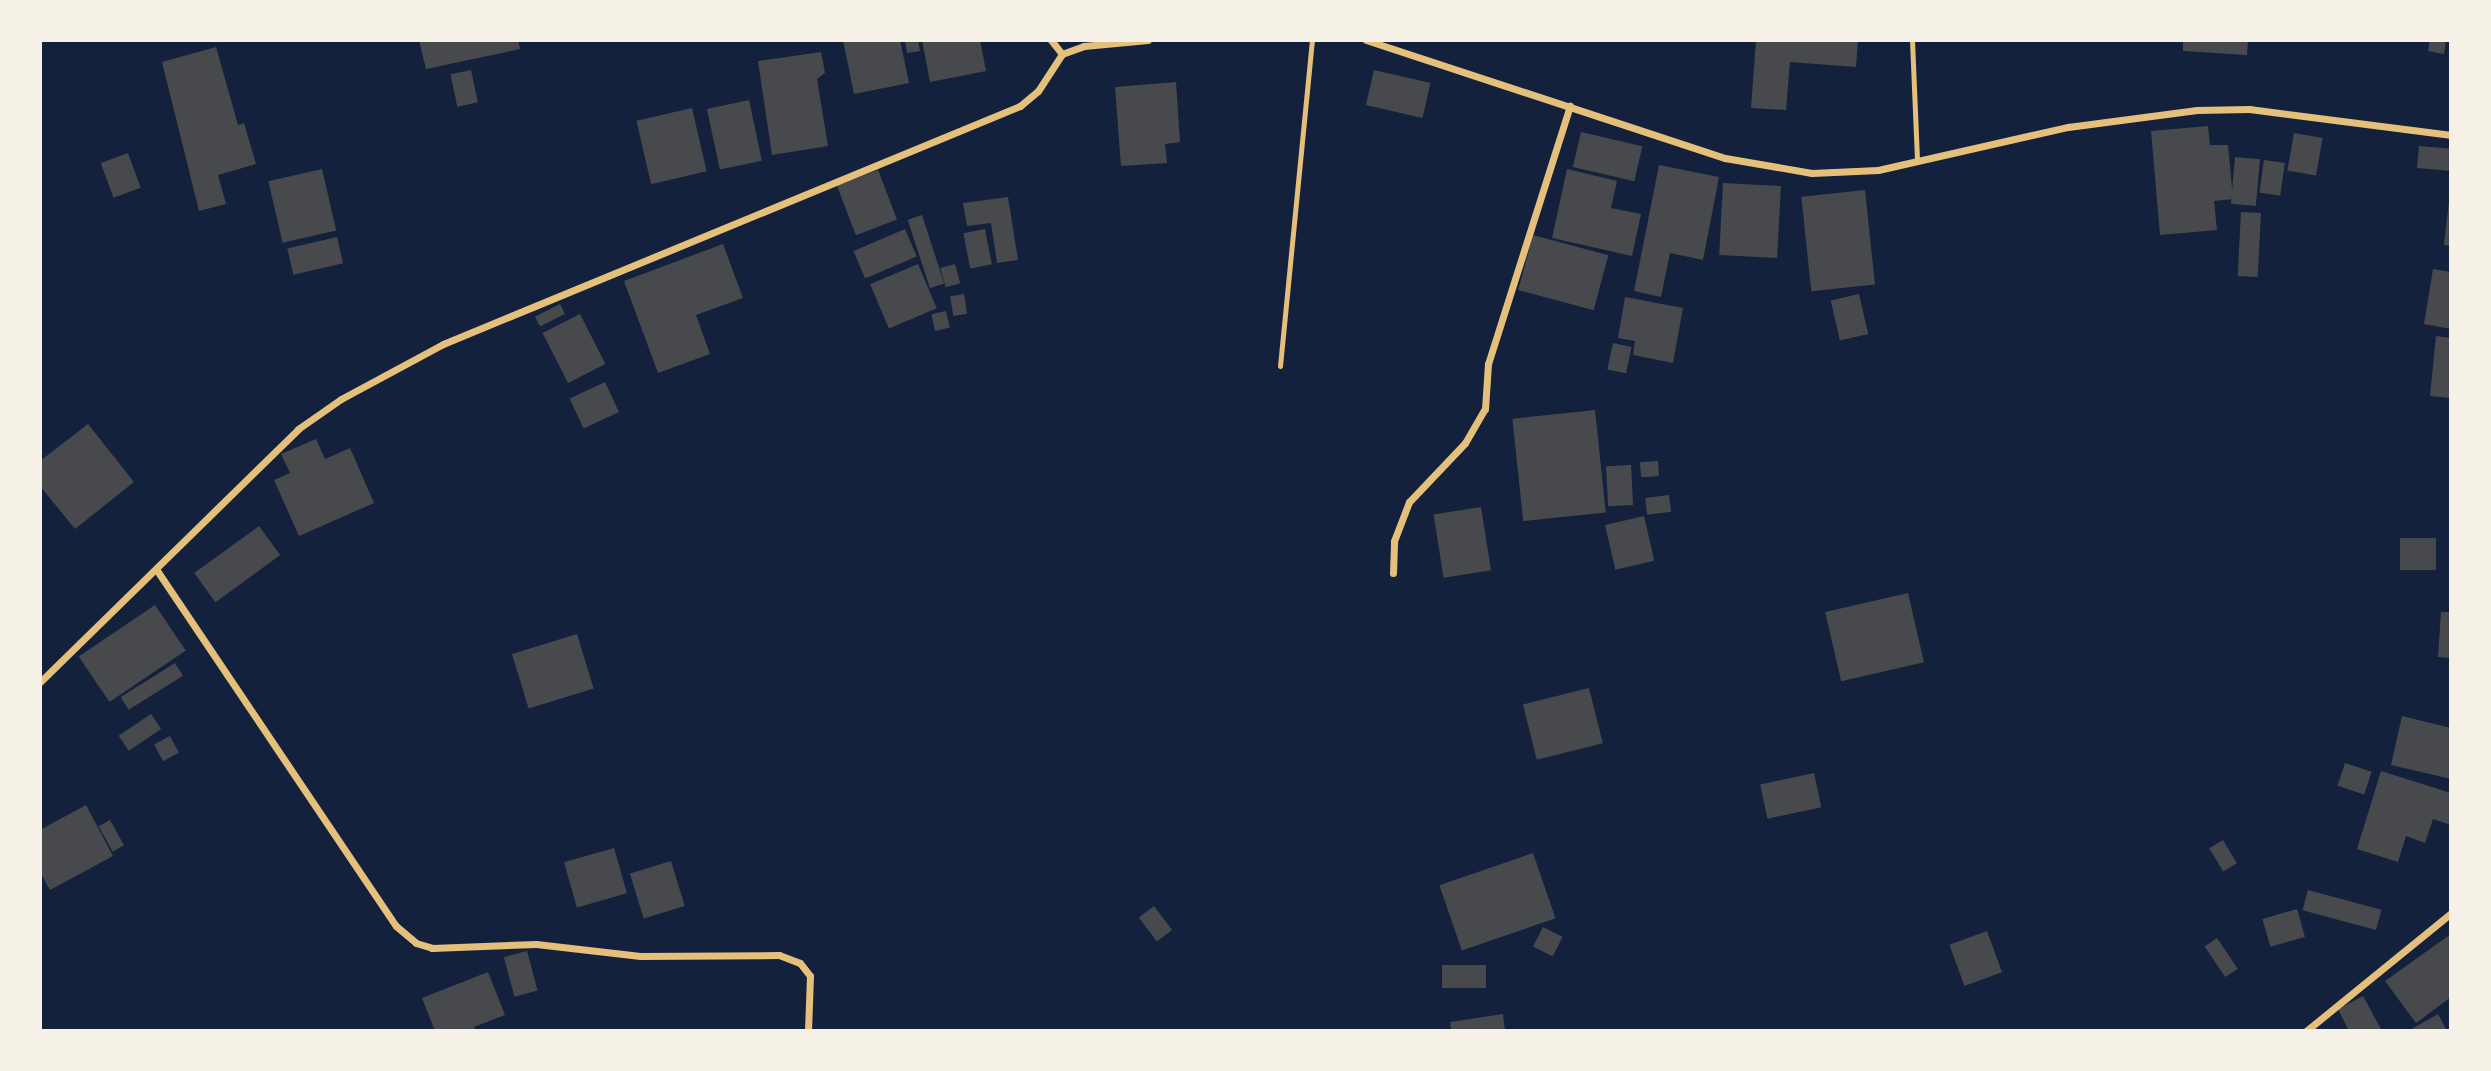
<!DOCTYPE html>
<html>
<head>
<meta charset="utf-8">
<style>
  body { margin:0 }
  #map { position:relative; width:2491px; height:1071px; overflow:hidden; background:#14213d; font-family:"Varela Round",sans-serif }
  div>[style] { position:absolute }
  .building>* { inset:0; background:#48494c; transform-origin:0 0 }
  .service>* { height:5px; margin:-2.5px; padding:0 2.5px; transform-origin:2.5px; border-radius:2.5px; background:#e5c07b }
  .minor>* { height:7px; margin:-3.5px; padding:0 3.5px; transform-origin:3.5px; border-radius:3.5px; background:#e5c07b }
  span { translate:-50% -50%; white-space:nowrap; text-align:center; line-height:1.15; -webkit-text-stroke:6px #f6f1e7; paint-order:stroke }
  .frame { position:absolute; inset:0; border:42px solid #f6f1e7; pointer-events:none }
</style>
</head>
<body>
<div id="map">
  <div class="building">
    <div style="clip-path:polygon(419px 40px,518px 40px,520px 49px,426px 69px)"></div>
    <div style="clip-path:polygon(843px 40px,900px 40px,909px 83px,854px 94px)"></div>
    <div style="clip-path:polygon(905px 40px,918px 40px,920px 51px,907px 53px)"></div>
    <div style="clip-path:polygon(922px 40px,980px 40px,986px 71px,930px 82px)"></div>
    <div style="clip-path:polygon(1756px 40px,1858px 40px,1856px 67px,1790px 62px,1786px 110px,1751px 108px)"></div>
    <div style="clip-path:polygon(2183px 40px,2248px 40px,2247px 55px,2183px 51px)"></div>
    <div style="clip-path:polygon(2430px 40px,2446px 40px,2444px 54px,2428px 51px)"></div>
    <div style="clip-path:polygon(216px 47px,238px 125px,244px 123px,256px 164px,218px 175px,226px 204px,199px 211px,162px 62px)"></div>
    <div style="clip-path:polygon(821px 52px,825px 73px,817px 79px,828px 146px,772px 155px,758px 61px)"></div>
    <div style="left:471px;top:70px;width:33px;height:21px;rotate:78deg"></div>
    <div style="left:1374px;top:70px;width:58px;height:36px;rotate:13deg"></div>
    <div style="clip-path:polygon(1176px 82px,1180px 142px,1165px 144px,1167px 163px,1121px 166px,1115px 87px)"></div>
    <div style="left:749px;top:100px;width:62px;height:43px;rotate:78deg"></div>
    <div style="left:692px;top:108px;width:65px;height:57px;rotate:77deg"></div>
    <div style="clip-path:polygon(2208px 126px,2210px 145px,2228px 145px,2233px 199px,2214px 201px,2217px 230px,2160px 235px,2151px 131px)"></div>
    <div style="left:1581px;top:132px;width:63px;height:36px;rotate:13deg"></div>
    <div style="left:2294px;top:133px;width:29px;height:38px;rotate:10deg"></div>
    <div style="left:2419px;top:146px;width:32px;height:22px;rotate:5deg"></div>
    <div style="left:128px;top:153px;width:37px;height:29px;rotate:70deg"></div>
    <div style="left:2235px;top:157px;width:25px;height:47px;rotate:5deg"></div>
    <div style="left:2264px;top:160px;width:21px;height:33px;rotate:8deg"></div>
    <div style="clip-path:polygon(1659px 165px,1719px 177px,1703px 260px,1670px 253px,1661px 297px,1634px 291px)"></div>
    <div style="left:322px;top:169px;width:63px;height:55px;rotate:77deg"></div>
    <div style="clip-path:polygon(1567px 169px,1617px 181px,1611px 208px,1641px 214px,1632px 256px,1552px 238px)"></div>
    <div style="left:878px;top:170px;width:53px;height:44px;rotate:69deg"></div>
    <div style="left:1723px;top:183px;width:58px;height:72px;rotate:3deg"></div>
    <div style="left:1865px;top:190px;width:95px;height:64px;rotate:84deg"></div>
    <div style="clip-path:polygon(1008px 197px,1018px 260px,997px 263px,991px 223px,967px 226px,963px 203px)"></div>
    <div style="clip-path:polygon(2449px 201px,2451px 202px,2451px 246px,2444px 245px)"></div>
    <div style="left:2241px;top:212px;width:20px;height:64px;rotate:3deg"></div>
    <div style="left:922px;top:215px;width:72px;height:15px;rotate:72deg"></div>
    <div style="left:905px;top:229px;width:30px;height:56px;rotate:67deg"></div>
    <div style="left:985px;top:229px;width:36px;height:22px;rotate:79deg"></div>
    <div style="left:1533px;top:235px;width:78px;height:57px;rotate:15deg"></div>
    <div style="left:337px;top:237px;width:27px;height:51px;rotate:77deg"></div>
    <div style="clip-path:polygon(723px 244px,743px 298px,696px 315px,710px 354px,658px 373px,624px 281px)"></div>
    <div style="left:918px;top:264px;width:48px;height:52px;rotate:67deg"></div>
    <div style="left:955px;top:264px;width:20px;height:15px;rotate:75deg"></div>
    <div style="clip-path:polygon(2433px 269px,2451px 272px,2451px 329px,2424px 324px)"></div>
    <div style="left:964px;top:294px;width:20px;height:14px;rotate:81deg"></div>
    <div style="left:1859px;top:294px;width:41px;height:29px;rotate:77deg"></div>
    <div style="clip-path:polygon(1625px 297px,1683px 308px,1673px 363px,1633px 355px,1635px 341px,1618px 338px)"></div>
    <div style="left:560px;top:304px;width:11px;height:28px;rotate:63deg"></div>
    <div style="left:946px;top:311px;width:17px;height:15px;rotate:77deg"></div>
    <div style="left:580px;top:314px;width:56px;height:42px;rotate:63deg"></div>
    <div style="clip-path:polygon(2436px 336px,2451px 338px,2451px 398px,2430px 396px)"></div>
    <div style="left:1613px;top:343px;width:19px;height:27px;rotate:12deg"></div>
    <div style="left:605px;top:382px;width:33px;height:39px;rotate:65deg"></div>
    <div style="left:1595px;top:410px;width:103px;height:83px;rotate:84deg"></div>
    <div style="clip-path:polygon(88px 424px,134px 482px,75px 529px,40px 486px,40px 461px)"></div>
    <div style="clip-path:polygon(316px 439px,325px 459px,350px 448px,374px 503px,299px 536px,274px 480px,290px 473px,281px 454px)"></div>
    <div style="left:1658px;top:461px;width:15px;height:18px;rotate:86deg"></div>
    <div style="left:1631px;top:465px;width:40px;height:25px;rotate:87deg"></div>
    <div style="left:1669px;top:495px;width:17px;height:24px;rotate:83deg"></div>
    <div style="left:1481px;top:507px;width:64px;height:48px;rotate:81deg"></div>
    <div style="left:1644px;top:516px;width:46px;height:40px;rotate:77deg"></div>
    <div style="left:259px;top:526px;width:36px;height:80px;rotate:54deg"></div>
    <div style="left:2400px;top:538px;width:36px;height:32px"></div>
    <div style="left:1908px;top:593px;width:71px;height:85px;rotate:77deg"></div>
    <div style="left:155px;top:605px;width:55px;height:92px;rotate:56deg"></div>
    <div style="clip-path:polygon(2441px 612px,2451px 612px,2451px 658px,2438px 657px)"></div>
    <div style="left:577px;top:634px;width:57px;height:68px;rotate:73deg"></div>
    <div style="left:175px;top:663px;width:15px;height:64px;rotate:58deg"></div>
    <div style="left:1589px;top:688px;width:57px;height:68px;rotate:76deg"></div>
    <div style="left:151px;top:714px;width:18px;height:39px;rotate:56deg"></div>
    <div style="clip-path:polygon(2402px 716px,2451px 728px,2451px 779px,2391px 765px)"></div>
    <div style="left:170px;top:736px;width:19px;height:18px;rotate:62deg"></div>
    <div style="left:2345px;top:763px;width:28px;height:24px;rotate:18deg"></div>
    <div style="clip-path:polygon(2381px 771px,2451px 793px,2451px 825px,2433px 819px,2425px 843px,2406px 836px,2398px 862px,2357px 849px)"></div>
    <div style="left:1814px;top:773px;width:35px;height:55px;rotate:78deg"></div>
    <div style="clip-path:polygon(86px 805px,113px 856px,50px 890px,40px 872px,40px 830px)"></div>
    <div style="left:110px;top:820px;width:29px;height:13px;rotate:61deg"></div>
    <div style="left:2223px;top:840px;width:27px;height:16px;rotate:59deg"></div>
    <div style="left:614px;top:848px;width:47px;height:52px;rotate:74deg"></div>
    <div style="left:1533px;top:853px;width:69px;height:99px;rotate:71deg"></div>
    <div style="left:671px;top:861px;width:47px;height:43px;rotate:73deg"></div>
    <div style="left:2308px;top:890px;width:76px;height:21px;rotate:15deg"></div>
    <div style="left:1154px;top:906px;width:30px;height:19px;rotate:53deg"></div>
    <div style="left:2297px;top:909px;width:29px;height:36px;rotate:74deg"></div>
    <div style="left:1543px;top:927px;width:22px;height:22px;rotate:27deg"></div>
    <div style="left:1987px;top:931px;width:44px;height:40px;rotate:70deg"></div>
    <div style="clip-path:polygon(2451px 934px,2451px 997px,2416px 1023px,2385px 981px)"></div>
    <div style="left:2217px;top:938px;width:37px;height:15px;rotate:56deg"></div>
    <div style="left:527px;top:951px;width:41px;height:24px;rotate:75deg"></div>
    <div style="left:1442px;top:965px;width:44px;height:23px"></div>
    <div style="clip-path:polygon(488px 972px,505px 1015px,474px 1027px,476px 1031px,435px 1031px,422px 998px)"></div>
    <div style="clip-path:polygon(2363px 996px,2382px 1031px,2349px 1031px,2338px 1009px)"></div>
    <div style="clip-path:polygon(1503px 1014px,1505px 1031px,1451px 1031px,1450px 1022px)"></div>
    <div style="clip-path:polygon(2438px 1014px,2447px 1031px,2408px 1031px)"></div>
  </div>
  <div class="service">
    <div style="left:1912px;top:40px;width:121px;rotate:87.6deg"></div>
    <div style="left:1280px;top:366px;width:328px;rotate:-84.4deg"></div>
  </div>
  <div class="minor">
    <div style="left:1051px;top:40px;width:18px;rotate:52deg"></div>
    <div style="left:1366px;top:40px;width:378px;rotate:18.2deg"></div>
    <div style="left:1725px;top:158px;width:88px;rotate:9.8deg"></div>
    <div style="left:1812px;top:173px;width:66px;rotate:-2.6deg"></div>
    <div style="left:1878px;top:170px;width:195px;rotate:-12.8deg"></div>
    <div style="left:2068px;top:127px;width:130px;rotate:-7.5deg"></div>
    <div style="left:2197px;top:110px;width:52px;rotate:-1.1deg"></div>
    <div style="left:2249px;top:109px;width:204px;rotate:7.3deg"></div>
    <div style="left:156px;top:569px;width:430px;rotate:56.1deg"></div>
    <div style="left:396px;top:926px;width:26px;rotate:40deg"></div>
    <div style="left:416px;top:943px;width:17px;rotate:17deg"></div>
    <div style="left:432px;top:948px;width:104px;rotate:-2.2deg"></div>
    <div style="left:536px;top:944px;width:105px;rotate:6.6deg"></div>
    <div style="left:640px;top:956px;width:139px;rotate:-0.4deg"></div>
    <div style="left:779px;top:955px;width:22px;rotate:21deg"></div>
    <div style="left:800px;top:963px;width:16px;rotate:52deg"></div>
    <div style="left:810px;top:976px;width:55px;rotate:92.1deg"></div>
    <div style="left:1393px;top:573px;width:32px;rotate:-88deg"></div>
    <div style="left:1394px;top:541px;width:42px;rotate:-69deg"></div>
    <div style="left:1409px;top:502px;width:81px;rotate:-46.5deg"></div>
    <div style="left:1465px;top:443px;width:39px;rotate:-60deg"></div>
    <div style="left:1485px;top:409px;width:45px;rotate:-86.2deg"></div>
    <div style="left:1488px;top:364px;width:271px;rotate:-72.4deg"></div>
    <div style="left:40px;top:682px;width:361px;rotate:-44.4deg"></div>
    <div style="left:298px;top:429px;width:52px;rotate:-34.9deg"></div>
    <div style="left:341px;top:399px;width:116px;rotate:-28.3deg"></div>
    <div style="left:443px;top:344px;width:624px;rotate:-22.42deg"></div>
    <div style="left:1020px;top:106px;width:23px;rotate:-40deg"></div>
    <div style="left:1038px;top:91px;width:44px;rotate:-57deg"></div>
    <div style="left:1062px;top:54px;width:23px;rotate:-20deg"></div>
    <div style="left:1084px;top:46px;width:64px;rotate:-5.4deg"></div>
    <div style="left:2306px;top:1031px;width:187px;rotate:-39.1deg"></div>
  </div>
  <div class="frame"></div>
</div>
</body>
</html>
